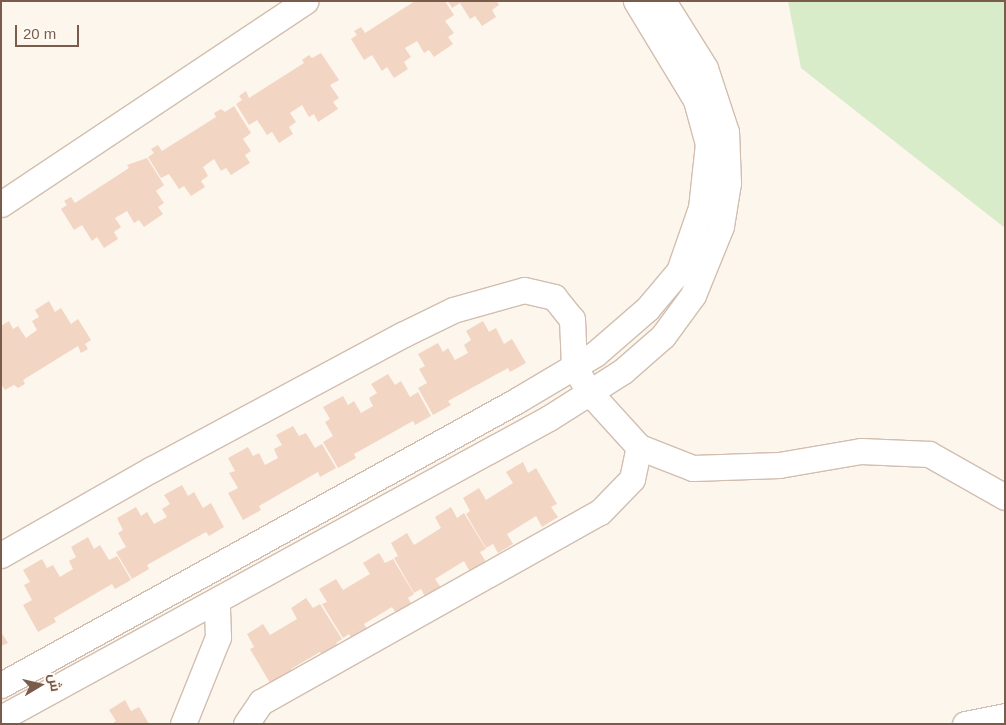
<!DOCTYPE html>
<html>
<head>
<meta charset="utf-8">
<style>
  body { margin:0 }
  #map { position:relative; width:1006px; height:725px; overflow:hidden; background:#fdf6ec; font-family:Helvetica,Cairo,sans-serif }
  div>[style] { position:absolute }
  .green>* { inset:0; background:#d8ecc9 }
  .building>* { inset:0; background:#f3d5c3 }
  .roads { filter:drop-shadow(1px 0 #d1beb0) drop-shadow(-1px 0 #d1beb0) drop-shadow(0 1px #d1beb0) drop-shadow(0 -1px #d1beb0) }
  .minor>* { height:25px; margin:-12.5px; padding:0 12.5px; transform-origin:12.5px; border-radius:12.5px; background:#fff }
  span { translate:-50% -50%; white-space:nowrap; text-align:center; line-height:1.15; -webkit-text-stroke:4.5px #fffaf3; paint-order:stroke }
  .frame { position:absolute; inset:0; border:2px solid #7a5c4d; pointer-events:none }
  .north { position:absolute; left:15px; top:660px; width:50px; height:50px; -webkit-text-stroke:4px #fffaf3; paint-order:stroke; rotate:81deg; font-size:14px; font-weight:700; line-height:20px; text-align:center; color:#7a5c4d }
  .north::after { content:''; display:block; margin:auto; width:18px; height:22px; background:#7a5c4d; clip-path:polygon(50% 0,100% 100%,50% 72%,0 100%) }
  .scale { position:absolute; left:15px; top:25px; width:64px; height:22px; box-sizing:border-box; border:2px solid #7a5c4d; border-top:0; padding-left:6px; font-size:15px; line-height:18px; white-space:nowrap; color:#7a5c4d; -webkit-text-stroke:4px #fffaf3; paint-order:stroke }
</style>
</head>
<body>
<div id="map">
  <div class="green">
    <div style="clip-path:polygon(788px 1px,1005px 1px,1005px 228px,801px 68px)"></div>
  </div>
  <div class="building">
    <div style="clip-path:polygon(415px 1px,445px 1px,454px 15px,445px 21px,454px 33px,448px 37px,453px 44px,434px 57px,429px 50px,424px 53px,417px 41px,405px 48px,411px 57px,404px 62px,408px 69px,394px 78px,387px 67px,382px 71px,372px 55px,364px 60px,351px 39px,357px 35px,354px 31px,361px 27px,365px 33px)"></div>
    <div style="clip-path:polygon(448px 1px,497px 1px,499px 5px,492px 10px,496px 17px,482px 26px,475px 16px,470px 19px,460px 3px,452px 8px)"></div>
    <div style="clip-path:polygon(321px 53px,339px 80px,330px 85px,339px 98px,333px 102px,338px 109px,318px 122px,314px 114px,309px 117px,302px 105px,290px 113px,296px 122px,289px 127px,293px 134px,279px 143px,272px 132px,267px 135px,257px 120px,249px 125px,236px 104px,242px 100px,239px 96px,246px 91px,249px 98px,304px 63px,302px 60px,309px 55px,312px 58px)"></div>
    <div style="clip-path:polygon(234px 106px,251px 133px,243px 139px,251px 151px,245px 155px,250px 163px,231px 175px,226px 168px,221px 171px,214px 159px,203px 167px,208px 176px,201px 181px,205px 187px,191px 196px,184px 186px,179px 189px,169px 174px,161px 178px,148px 157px,154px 153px,151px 149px,158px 145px,162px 151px,216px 117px,214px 113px,221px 109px,225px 112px)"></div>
    <div style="clip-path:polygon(147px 158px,164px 185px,156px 191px,164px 203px,158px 207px,163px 214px,144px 227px,139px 220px,134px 223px,127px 211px,115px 218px,121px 227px,114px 232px,118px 239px,104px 248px,97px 237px,92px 241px,82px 225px,74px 230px,61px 209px,67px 205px,64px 201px,71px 197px,75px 203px,129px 168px,127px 165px)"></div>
    <div style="clip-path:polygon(49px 301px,55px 312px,61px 308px,71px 324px,78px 319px,91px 340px,85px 344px,88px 349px,81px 353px,78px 346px,23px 380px,25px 384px,18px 388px,14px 385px,5px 390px,1px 384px,1px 326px,9px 321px,13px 329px,18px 326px,26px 338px,37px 330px,32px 321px,39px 317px,35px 310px)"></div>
    <div style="clip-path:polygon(483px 321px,489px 332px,496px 328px,504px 344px,512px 339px,526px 363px,510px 372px,508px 368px,448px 401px,451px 405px,433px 415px,418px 388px,427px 383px,419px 369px,425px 366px,418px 354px,438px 343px,443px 352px,448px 348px,455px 360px,468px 353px,464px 345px,471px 340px,466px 331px)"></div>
    <div style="clip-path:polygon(388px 374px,395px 385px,401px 381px,410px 397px,418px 392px,431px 416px,415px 425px,413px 421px,354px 454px,356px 458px,338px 468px,323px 442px,333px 436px,325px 422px,330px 419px,323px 407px,343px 396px,348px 405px,354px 401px,361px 413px,373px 406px,369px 398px,377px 393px,371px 384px)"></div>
    <div style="clip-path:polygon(293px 426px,299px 436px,306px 433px,315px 448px,322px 444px,336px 468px,320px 477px,318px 472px,259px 506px,261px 510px,243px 520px,228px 493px,238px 488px,229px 473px,235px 471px,228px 458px,248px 447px,253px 456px,259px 453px,265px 465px,278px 458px,274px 449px,282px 445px,276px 435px)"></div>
    <div style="clip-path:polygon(523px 462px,528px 473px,536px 468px,557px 504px,551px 507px,558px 517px,542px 527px,536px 516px,507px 534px,513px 544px,498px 553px,493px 544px,486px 548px,466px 514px,470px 511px,463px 498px,479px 488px,486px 500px,513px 483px,506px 472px)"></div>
    <div style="clip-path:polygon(182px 485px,188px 496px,194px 492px,203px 508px,211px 503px,224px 527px,209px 536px,206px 532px,147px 565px,149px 569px,132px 579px,116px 552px,126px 547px,118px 533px,123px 530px,117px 518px,136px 507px,141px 516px,147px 512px,154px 524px,167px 517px,162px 509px,170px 504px,164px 495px)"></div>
    <div style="clip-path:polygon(451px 507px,457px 518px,464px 513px,486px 549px,480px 552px,486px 562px,470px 572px,464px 561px,435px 579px,442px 589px,426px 598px,421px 589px,414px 593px,394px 558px,398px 556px,391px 543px,407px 533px,414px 545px,441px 528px,435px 517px)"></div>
    <div style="clip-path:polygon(88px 537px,94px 549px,100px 545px,109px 560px,117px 556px,131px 580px,115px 589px,112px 584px,54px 618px,56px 622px,38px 632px,23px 605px,32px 600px,24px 585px,30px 582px,23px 570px,42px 559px,47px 568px,53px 565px,60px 577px,73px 569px,69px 561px,76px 557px,71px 547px)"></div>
    <div style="clip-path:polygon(379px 553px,385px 563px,393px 559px,414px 594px,408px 598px,414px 608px,399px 617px,392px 607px,364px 624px,370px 634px,355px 644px,349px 634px,343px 638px,322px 604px,327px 602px,319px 589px,336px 579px,343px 590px,370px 574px,363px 563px)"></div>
    <div style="clip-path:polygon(306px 598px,313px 608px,320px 604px,342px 639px,336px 643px,342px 653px,326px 662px,320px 652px,291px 669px,297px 679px,270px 683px,250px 649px,254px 647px,247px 634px,263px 624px,270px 635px,297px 619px,291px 608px)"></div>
    <div style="clip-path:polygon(1px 632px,8px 643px,1px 646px)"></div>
    <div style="clip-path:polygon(125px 700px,131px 711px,139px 707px,149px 724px,111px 724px,116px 721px,109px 710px)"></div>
  </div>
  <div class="roads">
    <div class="minor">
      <div style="left:1px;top:204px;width:366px;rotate:-33.7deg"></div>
      <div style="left:1px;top:555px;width:174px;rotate:-29.7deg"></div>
      <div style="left:152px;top:469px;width:284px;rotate:-28.2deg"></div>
      <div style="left:402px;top:335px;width:57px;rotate:-26.1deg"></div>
      <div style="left:453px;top:310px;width:74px;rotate:-15.7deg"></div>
      <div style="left:524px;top:290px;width:31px;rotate:13deg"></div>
      <div style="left:554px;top:297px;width:28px;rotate:51deg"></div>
      <div style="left:572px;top:319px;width:47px;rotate:87.6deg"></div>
      <div style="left:574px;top:366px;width:30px;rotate:60deg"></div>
      <div style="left:589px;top:392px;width:74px;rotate:47.7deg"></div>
      <div style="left:639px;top:447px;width:58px;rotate:21.3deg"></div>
      <div style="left:693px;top:468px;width:86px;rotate:-2deg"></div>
      <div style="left:779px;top:465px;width:83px;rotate:-9.7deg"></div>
      <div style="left:861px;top:451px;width:68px;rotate:2.5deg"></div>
      <div style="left:929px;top:454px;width:87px;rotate:29.5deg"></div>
      <div style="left:1px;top:685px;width:588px;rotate:-28.87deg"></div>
      <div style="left:516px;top:401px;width:92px;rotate:-30.7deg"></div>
      <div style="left:595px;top:354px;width:69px;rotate:-40.9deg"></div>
      <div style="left:647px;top:309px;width:50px;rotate:-49.9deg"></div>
      <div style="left:679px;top:271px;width:67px;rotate:-70.8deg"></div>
      <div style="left:701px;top:208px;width:64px;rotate:-83.8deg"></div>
      <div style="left:708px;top:144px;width:46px;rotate:-105.3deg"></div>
      <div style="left:696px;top:100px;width:116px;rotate:-121.2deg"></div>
      <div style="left:1px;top:718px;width:625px;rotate:-28.7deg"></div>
      <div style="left:549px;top:418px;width:88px;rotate:-32.4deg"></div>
      <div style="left:623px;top:371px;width:53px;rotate:-41.2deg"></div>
      <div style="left:663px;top:336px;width:51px;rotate:-53.8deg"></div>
      <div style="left:693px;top:295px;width:74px;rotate:-67.9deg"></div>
      <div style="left:721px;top:226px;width:44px;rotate:-80.8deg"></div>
      <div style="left:728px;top:183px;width:51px;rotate:-92.2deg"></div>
      <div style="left:726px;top:132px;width:67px;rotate:-108.2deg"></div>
      <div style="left:705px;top:68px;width:79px;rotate:-122.1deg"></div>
      <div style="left:183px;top:724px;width:94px;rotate:-68.1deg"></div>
      <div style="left:218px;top:637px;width:35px;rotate:-92deg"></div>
      <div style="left:246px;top:724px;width:27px;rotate:-56deg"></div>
      <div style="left:261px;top:702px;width:389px;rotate:-29.3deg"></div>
      <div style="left:600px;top:512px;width:46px;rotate:-45.9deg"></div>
      <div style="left:632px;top:479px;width:33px;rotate:-78deg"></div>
      <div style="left:965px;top:724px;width:41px;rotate:-11.3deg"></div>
    </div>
  </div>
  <div class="frame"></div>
  <div class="north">ش</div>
  <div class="scale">20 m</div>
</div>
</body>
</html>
